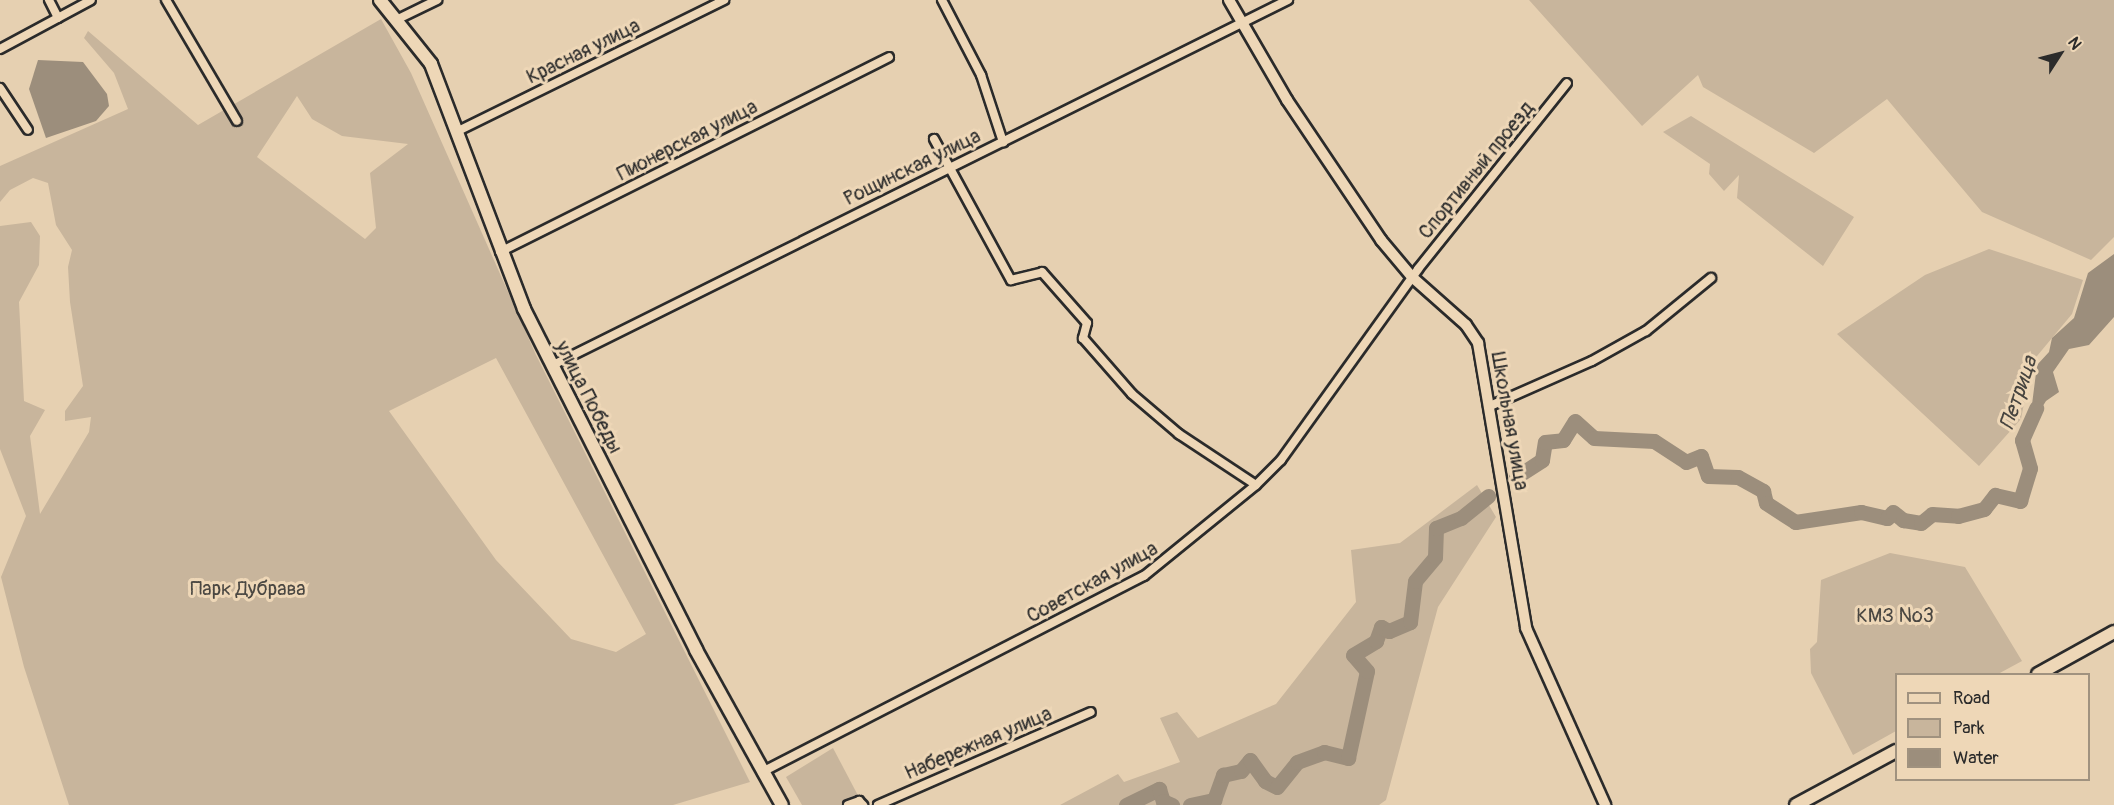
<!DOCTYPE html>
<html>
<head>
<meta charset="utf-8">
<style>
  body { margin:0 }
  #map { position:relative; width:2114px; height:805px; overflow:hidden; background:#e6d0b1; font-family:Pangolin,sans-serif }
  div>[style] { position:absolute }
  .green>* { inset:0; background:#c8b59c }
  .water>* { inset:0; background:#9c8e7c }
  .river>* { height:15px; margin:-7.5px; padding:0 7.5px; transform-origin:7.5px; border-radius:7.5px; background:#9c8e7c }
  .roads { filter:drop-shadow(2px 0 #2b2b2b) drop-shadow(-2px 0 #2b2b2b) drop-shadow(0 2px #2b2b2b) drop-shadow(0 -2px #2b2b2b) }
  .minor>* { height:8px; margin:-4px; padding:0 4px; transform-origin:4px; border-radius:4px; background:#eed7b7 }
  .tertiary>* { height:10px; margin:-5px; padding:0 5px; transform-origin:5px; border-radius:5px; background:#eed7b7 }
  .secondary>* { height:12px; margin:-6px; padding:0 6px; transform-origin:6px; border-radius:6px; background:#eed7b7 }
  span { translate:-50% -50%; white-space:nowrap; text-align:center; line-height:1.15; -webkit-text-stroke:6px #eed7b7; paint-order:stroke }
  .street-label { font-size:20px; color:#2b2b2b }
  .park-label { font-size:20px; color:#4a4742 }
  .water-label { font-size:21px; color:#47443f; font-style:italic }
  .legend { position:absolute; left:1895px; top:673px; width:195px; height:108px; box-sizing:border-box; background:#eed7b7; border:2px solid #a0927f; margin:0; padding:8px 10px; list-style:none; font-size:18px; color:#2b2b2b }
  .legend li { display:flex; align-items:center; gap:12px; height:30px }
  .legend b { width:30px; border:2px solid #a0927f }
  .north { position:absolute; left:2030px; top:24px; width:60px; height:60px; -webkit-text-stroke:4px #eed7b7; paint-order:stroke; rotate:54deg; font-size:16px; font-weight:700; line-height:24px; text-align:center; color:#2b2b2b }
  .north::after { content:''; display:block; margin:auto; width:21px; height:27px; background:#2b2b2b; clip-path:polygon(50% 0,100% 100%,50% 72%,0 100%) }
</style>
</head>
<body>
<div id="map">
  <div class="green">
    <div style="clip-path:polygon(1529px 0,2114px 0,2114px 237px,2091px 260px,1982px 212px,1887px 99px,1814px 153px,1703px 87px,1698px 75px,1642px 126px)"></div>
    <div style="clip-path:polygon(evenodd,381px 19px,411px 73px,536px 355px,750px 782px,673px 805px,69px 805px,24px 667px,1px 577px,26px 516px,0 449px,0 226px,31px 222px,40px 236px,39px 265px,19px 302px,24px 401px,45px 410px,30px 436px,40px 514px,89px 432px,91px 417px,65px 421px,65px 411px,83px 386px,70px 302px,68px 267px,72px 250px,56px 225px,48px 183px,33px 178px,10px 190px,0 202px,0 166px,128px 109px,114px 73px,84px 38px,88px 31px,198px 125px,381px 19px,297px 96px,312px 119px,342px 136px,408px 144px,370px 173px,376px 228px,365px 239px,257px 157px,297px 96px,381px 19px,496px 358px,646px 634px,616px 652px,571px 639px,496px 560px,389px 411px,496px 358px)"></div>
    <div style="clip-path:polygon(1691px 116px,1854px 217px,1823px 266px,1737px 198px,1739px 175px,1724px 191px,1709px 174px,1710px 164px,1663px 132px)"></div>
    <div style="clip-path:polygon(1989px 249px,2083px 280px,2072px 314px,2032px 362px,2021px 419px,1979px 466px,1837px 334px,1925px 275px)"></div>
    <div style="clip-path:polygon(1477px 485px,1496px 517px,1438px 607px,1386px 800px,1379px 805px,1060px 805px,1118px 774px,1124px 782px,1180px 762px,1160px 718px,1177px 712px,1198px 738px,1276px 704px,1356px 602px,1351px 550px,1400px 543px)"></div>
    <div style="clip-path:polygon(1890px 553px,1965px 567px,2022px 661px,1998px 674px,1896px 674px,1896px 731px,1853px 755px,1811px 673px,1810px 649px,1817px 642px,1821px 580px)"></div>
    <div style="clip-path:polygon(833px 748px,863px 805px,802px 805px,786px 777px)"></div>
  </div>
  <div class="water">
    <div style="clip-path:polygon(38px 60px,83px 62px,107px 94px,109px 106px,96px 121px,46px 138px,29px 89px)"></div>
    <div style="clip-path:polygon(2114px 254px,2114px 317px,2089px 345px,2069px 349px,2053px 372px,2059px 392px,2046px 401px,2029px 428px,2037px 365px,2049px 352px,2052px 338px,2074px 318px,2088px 273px)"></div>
  </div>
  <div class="river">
    <div style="left:1516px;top:477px;width:31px;rotate:-33deg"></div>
    <div style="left:1542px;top:460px;width:18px;rotate:-81deg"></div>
    <div style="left:1545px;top:442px;width:18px;rotate:-6deg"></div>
    <div style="left:1563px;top:440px;width:22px;rotate:-58deg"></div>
    <div style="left:1575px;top:421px;width:25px;rotate:42deg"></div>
    <div style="left:1594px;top:438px;width:60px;rotate:2.9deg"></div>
    <div style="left:1654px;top:441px;width:38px;rotate:33deg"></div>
    <div style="left:1686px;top:462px;width:16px;rotate:-22deg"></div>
    <div style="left:1701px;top:456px;width:21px;rotate:71deg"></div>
    <div style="left:1708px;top:476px;width:30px;rotate:2deg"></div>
    <div style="left:1738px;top:477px;width:29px;rotate:29deg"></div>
    <div style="left:1763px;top:491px;width:12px;rotate:76deg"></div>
    <div style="left:1766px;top:503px;width:35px;rotate:33deg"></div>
    <div style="left:1795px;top:522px;width:67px;rotate:-8.6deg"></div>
    <div style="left:1861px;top:512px;width:27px;rotate:13deg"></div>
    <div style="left:1887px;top:518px;width:8px;rotate:-45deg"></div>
    <div style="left:1893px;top:512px;width:13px;rotate:39deg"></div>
    <div style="left:1903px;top:520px;width:18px;rotate:9deg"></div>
    <div style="left:1921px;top:523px;width:14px;rotate:-39deg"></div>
    <div style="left:1932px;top:514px;width:26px;rotate:4deg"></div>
    <div style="left:1958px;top:516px;width:27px;rotate:-15deg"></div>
    <div style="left:1984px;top:509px;width:18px;rotate:-52deg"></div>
    <div style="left:1995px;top:495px;width:26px;rotate:13deg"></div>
    <div style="left:2020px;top:501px;width:34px;rotate:-73deg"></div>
    <div style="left:2030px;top:468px;width:29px;rotate:-106deg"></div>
    <div style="left:2022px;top:440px;width:35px;rotate:-66deg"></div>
    <div style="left:1126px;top:805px;width:37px;rotate:-26deg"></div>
    <div style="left:1159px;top:789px;width:13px;rotate:72deg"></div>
    <div style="left:1163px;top:801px;width:10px;rotate:24deg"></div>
    <div style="left:1190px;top:805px;width:25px;rotate:-12deg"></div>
    <div style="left:1214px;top:800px;width:27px;rotate:-70deg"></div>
    <div style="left:1223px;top:775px;width:18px;rotate:-13deg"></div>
    <div style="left:1241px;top:771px;width:14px;rotate:-51deg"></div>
    <div style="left:1250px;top:760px;width:26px;rotate:54deg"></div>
    <div style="left:1265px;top:781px;width:13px;rotate:27deg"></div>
    <div style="left:1277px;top:787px;width:32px;rotate:-51deg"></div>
    <div style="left:1297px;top:762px;width:29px;rotate:-20deg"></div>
    <div style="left:1324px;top:752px;width:25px;rotate:14deg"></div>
    <div style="left:1348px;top:758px;width:89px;rotate:-77.7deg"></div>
    <div style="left:1367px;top:671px;width:21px;rotate:-131deg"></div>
    <div style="left:1353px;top:655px;width:27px;rotate:-31deg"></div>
    <div style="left:1376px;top:641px;width:15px;rotate:-70deg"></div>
    <div style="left:1381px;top:627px;width:9px;rotate:27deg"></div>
    <div style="left:1389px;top:631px;width:23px;rotate:-23deg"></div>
    <div style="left:1410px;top:622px;width:41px;rotate:-83deg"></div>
    <div style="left:1415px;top:581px;width:31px;rotate:-50deg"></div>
    <div style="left:1435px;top:557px;width:29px;rotate:-88deg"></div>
    <div style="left:1436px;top:528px;width:27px;rotate:-22deg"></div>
    <div style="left:1461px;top:518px;width:35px;rotate:-39deg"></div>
  </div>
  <div class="roads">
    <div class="minor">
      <div style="left:49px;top:0;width:20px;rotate:63deg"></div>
      <div style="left:166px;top:0;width:140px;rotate:59.6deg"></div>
      <div style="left:942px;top:0;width:85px;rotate:62.5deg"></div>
      <div style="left:981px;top:75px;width:71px;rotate:71.8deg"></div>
      <div style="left:396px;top:20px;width:46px;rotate:-26deg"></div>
      <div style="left:0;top:49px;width:103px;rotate:-28.3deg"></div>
      <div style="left:0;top:88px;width:50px;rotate:56.3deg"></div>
      <div style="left:456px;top:132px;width:299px;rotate:-26.2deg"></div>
      <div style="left:934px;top:139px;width:161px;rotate:61.4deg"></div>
      <div style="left:1011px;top:280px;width:32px;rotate:-14deg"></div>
      <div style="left:1042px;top:272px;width:68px;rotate:48.6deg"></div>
      <div style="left:1087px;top:323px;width:16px;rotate:105deg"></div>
      <div style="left:1083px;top:338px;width:74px;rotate:48.8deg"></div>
      <div style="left:1132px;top:394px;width:62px;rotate:40.4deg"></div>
      <div style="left:1179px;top:434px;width:92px;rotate:33.5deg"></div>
      <div style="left:500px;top:252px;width:435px;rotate:-26.6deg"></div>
      <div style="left:551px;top:366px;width:823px;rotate:-26.41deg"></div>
      <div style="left:1490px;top:406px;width:111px;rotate:-23.8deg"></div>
      <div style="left:1592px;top:361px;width:62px;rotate:-29.1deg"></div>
      <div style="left:1646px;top:331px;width:84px;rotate:-39.2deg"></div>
      <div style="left:762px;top:772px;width:429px;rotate:-27.2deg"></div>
      <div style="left:1144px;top:576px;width:144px;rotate:-39.1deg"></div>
      <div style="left:1256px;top:485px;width:35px;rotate:-45deg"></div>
      <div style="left:1281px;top:460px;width:235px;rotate:-54.3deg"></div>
      <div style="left:1418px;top:269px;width:238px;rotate:-51.3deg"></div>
      <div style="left:848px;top:805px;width:12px;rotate:-20deg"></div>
      <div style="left:859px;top:801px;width:6px;rotate:45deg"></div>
      <div style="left:878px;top:805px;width:232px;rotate:-23.6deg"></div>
    </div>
    <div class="tertiary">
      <div style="left:1229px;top:0;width:116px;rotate:59.9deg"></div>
      <div style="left:1287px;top:100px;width:169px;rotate:56.1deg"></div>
      <div style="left:1381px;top:240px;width:48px;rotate:50deg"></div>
      <div style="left:1412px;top:277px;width:72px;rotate:41.6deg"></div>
      <div style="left:1466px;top:325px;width:22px;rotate:56deg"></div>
      <div style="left:1478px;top:343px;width:289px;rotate:80.4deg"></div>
      <div style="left:1526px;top:628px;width:194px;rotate:65.9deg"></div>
    </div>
    <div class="secondary">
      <div style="left:380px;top:0;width:82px;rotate:51.4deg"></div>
      <div style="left:431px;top:64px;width:262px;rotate:69.2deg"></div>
      <div style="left:524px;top:309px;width:382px;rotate:63.2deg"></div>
      <div style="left:696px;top:650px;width:177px;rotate:61deg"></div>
      <div style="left:2038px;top:674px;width:87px;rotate:-28.9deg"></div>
      <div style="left:1796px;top:805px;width:114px;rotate:-28.4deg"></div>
    </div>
  </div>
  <div class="street-label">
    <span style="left:583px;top:51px;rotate:-26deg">Красная улица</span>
    <span style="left:687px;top:140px;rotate:-27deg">Пионерская улица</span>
    <span style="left:912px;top:167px;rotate:-26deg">Рощинская улица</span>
    <span style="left:1476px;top:170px;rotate:-51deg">Спортивный проезд</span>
    <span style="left:589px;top:397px;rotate:63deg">улица Победы</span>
    <span style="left:1510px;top:421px;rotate:80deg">Школьная улица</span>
    <span style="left:1092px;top:582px;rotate:-29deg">Советская улица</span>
    <span style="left:978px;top:743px;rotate:-23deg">Набережная улица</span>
  </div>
  <div class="park-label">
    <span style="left:248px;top:588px">Парк Дубрава</span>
    <span style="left:1895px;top:615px">КМЗ №3</span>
  </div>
  <div class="water-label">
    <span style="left:2019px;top:393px;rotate:-71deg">Петрица</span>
  </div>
  <ul class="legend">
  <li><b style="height:8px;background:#eed7b7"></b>Road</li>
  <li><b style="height:16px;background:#c8b59c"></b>Park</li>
  <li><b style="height:16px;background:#9c8e7c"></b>Water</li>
  </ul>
  <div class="north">N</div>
</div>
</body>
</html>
